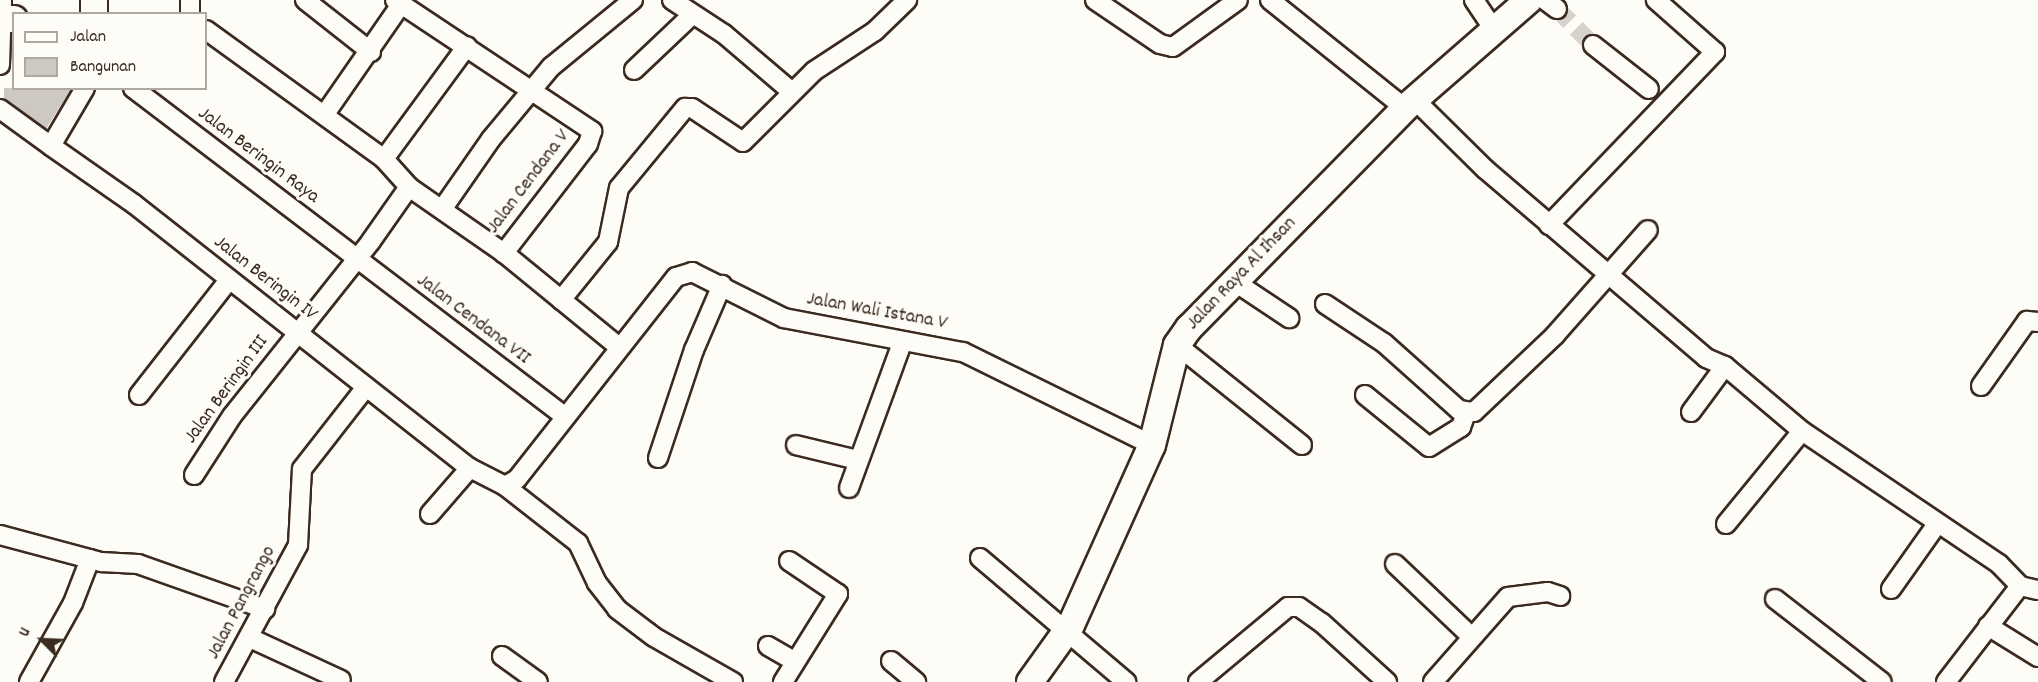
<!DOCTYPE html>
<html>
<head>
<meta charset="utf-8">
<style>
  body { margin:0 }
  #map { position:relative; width:2038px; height:682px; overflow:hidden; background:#fdfcf7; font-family:Dekko,sans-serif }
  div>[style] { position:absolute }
  .building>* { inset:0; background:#cdc8c2 }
  .street-tunnel>* { height:18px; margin-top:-9px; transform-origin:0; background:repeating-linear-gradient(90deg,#d6d2cc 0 18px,transparent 0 27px) }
  .roads { filter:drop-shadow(2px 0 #3b2a1e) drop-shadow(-2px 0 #3b2a1e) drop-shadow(0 2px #3b2a1e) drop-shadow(0 -2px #3b2a1e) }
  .street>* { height:18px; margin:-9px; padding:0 9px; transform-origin:9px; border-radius:9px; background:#fdfcf7 }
  .secondary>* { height:26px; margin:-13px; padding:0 13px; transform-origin:13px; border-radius:13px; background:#fdfcf7 }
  span { translate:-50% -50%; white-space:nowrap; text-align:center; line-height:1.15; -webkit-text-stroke:6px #fdfcf7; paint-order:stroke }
  .street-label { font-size:20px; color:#3b2a1e }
  .legend { position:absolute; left:12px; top:12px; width:195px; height:78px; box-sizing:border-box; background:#fdfcf7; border:2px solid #afa8a0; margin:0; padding:8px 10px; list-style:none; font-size:18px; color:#3b2a1e }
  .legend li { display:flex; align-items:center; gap:12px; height:30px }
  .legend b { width:30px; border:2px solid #afa8a0 }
  .north { position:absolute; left:12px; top:610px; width:60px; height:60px; -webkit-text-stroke:4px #fdfcf7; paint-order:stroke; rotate:294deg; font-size:16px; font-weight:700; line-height:24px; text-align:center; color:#3b2a1e }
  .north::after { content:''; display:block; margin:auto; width:21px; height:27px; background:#3b2a1e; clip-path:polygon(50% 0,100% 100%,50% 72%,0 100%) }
</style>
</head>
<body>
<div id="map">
  <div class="building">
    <div style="clip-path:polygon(4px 88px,72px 88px,46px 129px,4px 99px)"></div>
  </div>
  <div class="street-tunnel">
    <div style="left:1557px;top:9px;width:51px;rotate:45deg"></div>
  </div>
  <div class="roads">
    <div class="street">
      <div style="left:190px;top:0;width:14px;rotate:90deg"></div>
      <div style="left:305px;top:0;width:84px;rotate:38.2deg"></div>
      <div style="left:395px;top:0;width:237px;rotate:33.6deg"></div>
      <div style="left:592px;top:131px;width:14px;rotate:107deg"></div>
      <div style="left:588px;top:144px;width:138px;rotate:127.6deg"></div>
      <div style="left:672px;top:0;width:62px;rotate:33.2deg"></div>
      <div style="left:724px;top:34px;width:88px;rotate:40.4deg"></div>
      <div style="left:1095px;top:0;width:78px;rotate:34.1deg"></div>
      <div style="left:1160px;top:44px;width:13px;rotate:13deg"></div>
      <div style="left:1173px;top:47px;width:80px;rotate:-35.9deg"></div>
      <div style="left:1270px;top:0;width:173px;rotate:38.7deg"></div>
      <div style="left:1474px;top:0;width:37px;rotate:56deg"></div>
      <div style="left:1545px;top:0;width:15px;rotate:37deg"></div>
      <div style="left:206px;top:30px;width:220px;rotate:35.9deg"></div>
      <div style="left:384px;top:159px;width:38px;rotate:48deg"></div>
      <div style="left:409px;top:187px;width:116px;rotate:34.8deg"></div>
      <div style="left:504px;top:253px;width:149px;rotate:39.3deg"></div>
      <div style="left:1593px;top:45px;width:71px;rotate:38.2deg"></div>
      <div style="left:0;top:65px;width:65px;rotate:-88.2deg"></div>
      <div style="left:634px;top:70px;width:80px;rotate:-43.5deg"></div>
      <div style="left:85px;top:88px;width:67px;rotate:120.4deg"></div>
      <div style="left:51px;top:146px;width:101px;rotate:34.9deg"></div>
      <div style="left:134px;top:204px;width:427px;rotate:38.2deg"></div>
      <div style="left:470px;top:468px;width:39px;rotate:27deg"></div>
      <div style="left:505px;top:486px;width:93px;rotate:38deg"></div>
      <div style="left:578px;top:543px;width:44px;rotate:64.6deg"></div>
      <div style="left:597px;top:583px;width:33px;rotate:52deg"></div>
      <div style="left:617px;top:609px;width:46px;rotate:37.1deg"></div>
      <div style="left:654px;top:637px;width:91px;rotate:29.7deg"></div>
      <div style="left:133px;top:88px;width:540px;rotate:37.25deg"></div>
      <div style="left:1415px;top:100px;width:98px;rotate:44.6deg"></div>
      <div style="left:1485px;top:169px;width:291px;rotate:40.5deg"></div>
      <div style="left:1706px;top:358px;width:21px;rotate:23deg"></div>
      <div style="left:1725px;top:366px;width:101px;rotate:40.2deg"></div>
      <div style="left:1802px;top:431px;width:238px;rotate:34deg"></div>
      <div style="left:1999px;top:564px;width:30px;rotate:46deg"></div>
      <div style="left:2020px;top:586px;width:18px;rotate:13deg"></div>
      <div style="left:0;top:109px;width:63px;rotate:36deg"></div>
      <div style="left:325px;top:114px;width:135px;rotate:-55.3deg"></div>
      <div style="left:384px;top:159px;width:140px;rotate:-53.7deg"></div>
      <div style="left:443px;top:208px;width:84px;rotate:-55.2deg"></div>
      <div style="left:491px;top:139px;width:94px;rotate:-50.2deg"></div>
      <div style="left:551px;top:67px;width:106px;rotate:-39.3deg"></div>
      <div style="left:1549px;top:225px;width:240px;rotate:-46.2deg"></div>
      <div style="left:1715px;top:52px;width:79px;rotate:-138.6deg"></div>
      <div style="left:1232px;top:280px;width:69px;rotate:33.7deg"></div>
      <div style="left:561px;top:300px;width:75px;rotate:-51deg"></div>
      <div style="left:608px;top:242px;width:55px;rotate:-78.5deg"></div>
      <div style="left:619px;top:188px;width:104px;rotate:-50.5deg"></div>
      <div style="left:685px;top:108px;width:7px"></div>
      <div style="left:692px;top:108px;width:61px;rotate:33.7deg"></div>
      <div style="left:743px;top:142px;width:100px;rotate:-45deg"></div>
      <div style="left:814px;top:71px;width:73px;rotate:-33.3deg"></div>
      <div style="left:875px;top:31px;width:45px;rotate:-44.1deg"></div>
      <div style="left:1325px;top:304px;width:71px;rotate:33.5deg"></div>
      <div style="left:1384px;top:343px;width:101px;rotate:41.8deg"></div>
      <div style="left:1459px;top:410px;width:15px;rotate:8deg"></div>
      <div style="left:1474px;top:412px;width:112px;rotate:-43.5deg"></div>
      <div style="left:1555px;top:335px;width:140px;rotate:-48.5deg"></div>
      <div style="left:1177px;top:345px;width:160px;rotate:38.7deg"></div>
      <div style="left:1981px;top:386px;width:80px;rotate:-54.7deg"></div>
      <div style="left:2027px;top:321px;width:11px;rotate:5deg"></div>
      <div style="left:139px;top:395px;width:146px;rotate:-52deg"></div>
      <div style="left:1365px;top:395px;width:82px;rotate:39.1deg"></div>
      <div style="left:1429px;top:447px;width:38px;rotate:-32deg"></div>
      <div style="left:1461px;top:427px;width:15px;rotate:-70deg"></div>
      <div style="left:1691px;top:412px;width:57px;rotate:-53.5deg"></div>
      <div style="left:796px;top:445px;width:64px;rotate:13.6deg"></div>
      <div style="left:658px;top:458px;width:114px;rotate:-71.6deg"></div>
      <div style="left:694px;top:350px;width:71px;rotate:-66.7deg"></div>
      <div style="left:194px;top:475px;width:70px;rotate:-57.2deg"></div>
      <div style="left:232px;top:416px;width:223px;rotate:-51.5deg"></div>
      <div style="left:371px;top:241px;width:66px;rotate:-54.9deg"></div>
      <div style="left:505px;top:486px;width:14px;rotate:-30deg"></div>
      <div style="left:517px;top:479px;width:257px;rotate:-51.8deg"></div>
      <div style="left:676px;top:277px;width:17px;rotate:-17deg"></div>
      <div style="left:692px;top:272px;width:103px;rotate:26.6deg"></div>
      <div style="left:784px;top:318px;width:182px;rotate:10.8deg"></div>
      <div style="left:963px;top:352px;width:211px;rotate:26.2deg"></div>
      <div style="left:849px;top:488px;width:154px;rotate:-69.9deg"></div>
      <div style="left:430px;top:514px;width:61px;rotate:-49deg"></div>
      <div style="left:1726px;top:524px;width:120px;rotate:-50.7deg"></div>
      <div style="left:0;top:535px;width:105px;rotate:15deg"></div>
      <div style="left:101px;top:562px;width:37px;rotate:3deg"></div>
      <div style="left:138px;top:564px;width:135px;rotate:19.5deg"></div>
      <div style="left:980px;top:558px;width:192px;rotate:40.3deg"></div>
      <div style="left:1395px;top:564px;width:106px;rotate:43.5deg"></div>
      <div style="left:1891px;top:589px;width:80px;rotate:-54.7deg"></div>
      <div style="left:1775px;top:599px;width:135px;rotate:37.8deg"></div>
      <div style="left:1988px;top:626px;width:59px;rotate:31.8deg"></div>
      <div style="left:250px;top:638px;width:100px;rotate:24.8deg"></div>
      <div style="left:768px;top:646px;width:30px;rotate:30deg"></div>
      <div style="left:502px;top:656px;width:44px;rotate:35.8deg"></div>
      <div style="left:891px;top:661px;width:33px;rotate:40deg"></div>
      <div style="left:29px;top:682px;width:90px;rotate:-60.9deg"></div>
      <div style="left:73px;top:603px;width:47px;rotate:-68.9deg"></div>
      <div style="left:224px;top:682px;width:156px;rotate:-61.6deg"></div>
      <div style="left:298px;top:545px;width:76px;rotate:-87deg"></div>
      <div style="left:302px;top:469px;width:104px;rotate:-52deg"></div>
      <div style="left:783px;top:682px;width:104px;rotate:-58deg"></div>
      <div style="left:838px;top:594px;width:59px;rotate:-146deg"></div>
      <div style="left:1198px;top:682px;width:117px;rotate:-39.8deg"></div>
      <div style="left:1288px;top:607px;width:11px"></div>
      <div style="left:1299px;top:607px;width:28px;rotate:35deg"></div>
      <div style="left:1322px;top:623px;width:88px;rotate:42.2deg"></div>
      <div style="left:1433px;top:682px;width:113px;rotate:-48.6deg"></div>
      <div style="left:1508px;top:597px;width:40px;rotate:-7.1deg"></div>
      <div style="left:1548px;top:592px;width:13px;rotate:18deg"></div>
      <div style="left:1946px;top:682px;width:121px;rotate:-52.4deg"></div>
    </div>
    <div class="secondary">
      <div style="left:94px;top:14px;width:14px;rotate:-90deg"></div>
      <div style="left:0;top:19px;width:14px"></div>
      <div style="left:1030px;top:682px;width:70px;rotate:-54.3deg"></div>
      <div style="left:1071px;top:625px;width:197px;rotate:-65.8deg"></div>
      <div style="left:1152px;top:445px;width:103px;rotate:-76deg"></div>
      <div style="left:1177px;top:345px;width:21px;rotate:-55deg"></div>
      <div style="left:1189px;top:328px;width:308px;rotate:-45.5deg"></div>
      <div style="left:1405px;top:108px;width:164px;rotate:-41.1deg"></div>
    </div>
  </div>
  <div class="street-label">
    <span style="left:258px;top:156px;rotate:37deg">Jalan Beringin Raya</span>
    <span style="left:529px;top:182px;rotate:-53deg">Jalan Cendana V</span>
    <span style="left:1242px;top:274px;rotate:-46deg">Jalan Raya Al Ihsan</span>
    <span style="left:265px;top:279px;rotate:38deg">Jalan Beringin IV</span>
    <span style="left:877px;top:312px;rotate:10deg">Jalan Wali Istana V</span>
    <span style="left:473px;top:320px;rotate:37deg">Jalan Cendana VII</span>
    <span style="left:227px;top:390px;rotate:-54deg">Jalan Beringin III</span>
    <span style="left:242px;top:603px;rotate:-62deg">Jalan Pangrango</span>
  </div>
  <ul class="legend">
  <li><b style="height:8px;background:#fdfcf7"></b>Jalan</li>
  <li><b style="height:16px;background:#cdc8c2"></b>Bangunan</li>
  </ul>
  <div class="north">U</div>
</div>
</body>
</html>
